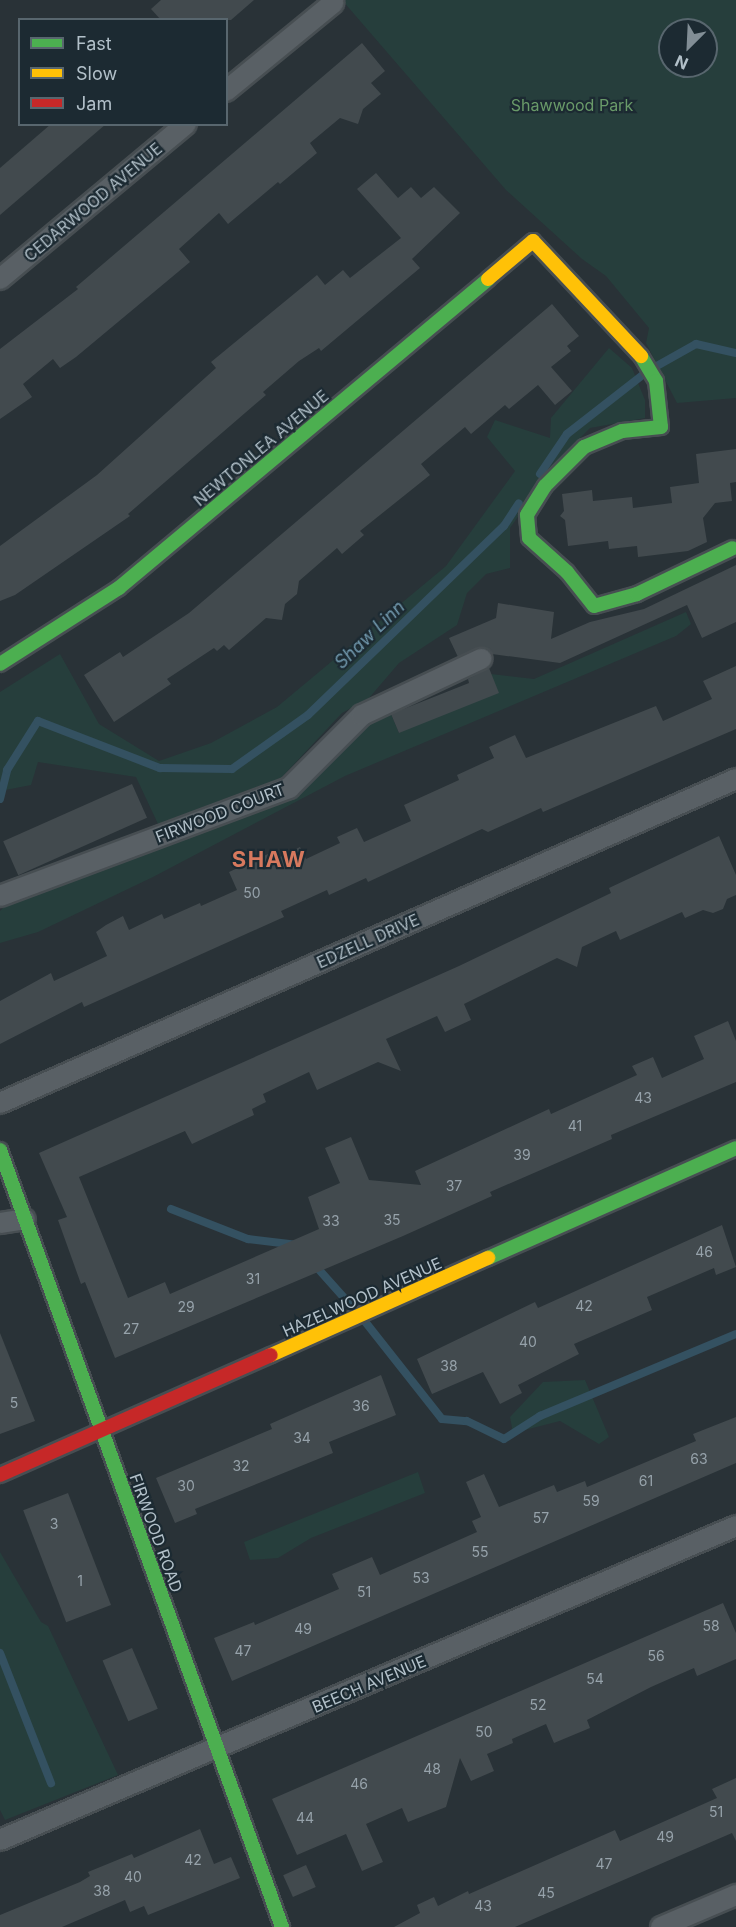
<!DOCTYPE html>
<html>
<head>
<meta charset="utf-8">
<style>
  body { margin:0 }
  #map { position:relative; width:736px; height:1927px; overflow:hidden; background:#293237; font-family:Inter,sans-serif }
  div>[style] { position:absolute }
  .green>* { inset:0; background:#263e3c }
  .stream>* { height:8px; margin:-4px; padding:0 4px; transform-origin:4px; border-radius:4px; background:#345161 }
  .building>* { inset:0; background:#424a4e; transform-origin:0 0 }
  .roads { filter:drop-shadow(2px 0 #474e52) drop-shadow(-2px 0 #474e52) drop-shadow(0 2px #474e52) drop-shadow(0 -2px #474e52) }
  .street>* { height:20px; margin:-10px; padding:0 10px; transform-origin:10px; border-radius:10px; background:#596065 }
  .fast>* { height:14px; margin:-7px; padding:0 7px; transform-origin:7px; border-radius:7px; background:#4caf50 }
  .slow>* { height:14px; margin:-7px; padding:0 7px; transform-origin:7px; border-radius:7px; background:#ffc107 }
  .jam>* { height:14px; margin:-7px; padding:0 7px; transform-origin:7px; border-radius:7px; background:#c62828 }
  span { translate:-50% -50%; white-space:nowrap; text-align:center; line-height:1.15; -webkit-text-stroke:4.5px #1c2a32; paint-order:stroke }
  .number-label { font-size:14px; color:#96a2aa }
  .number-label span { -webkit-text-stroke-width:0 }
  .park-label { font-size:16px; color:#699a69 }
  .street-label { font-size:16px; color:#b2c0c9 }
  .water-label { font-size:18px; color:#7198ad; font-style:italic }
  .district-label { font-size:22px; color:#d7795e; font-weight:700; letter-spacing:1.5px }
  .legend { position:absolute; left:18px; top:18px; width:210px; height:108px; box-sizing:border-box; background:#1c2a32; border:2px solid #58666e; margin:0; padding:8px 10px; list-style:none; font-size:18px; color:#b2c0c9 }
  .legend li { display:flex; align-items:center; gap:12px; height:30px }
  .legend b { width:30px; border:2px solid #58666e }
  .north { position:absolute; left:658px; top:18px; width:60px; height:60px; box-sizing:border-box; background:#1c2a32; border:2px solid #58666e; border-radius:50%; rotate:204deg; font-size:16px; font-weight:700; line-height:24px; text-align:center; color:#b2c0c9 }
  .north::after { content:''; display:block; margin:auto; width:21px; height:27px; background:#828e96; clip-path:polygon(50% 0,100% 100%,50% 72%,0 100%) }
</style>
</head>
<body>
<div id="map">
  <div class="green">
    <div style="clip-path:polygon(evenodd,342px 0,736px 0,736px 398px,677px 403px,646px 343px,649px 328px,606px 276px,582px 259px,506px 190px,342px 0,670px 30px,706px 30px,706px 66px,670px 66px,670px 30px)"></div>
    <div style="clip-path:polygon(609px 348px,632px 368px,645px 400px,645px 418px,590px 428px,558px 460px,510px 528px,510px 568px,486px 574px,467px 593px,457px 625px,399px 663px,369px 698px,342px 713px,281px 778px,158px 824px,136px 777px,38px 762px,31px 785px,0 791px,0 692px,60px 654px,99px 724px,159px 761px,211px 743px,277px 707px,446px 566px,515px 471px,487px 437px,495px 420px,550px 438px,551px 418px)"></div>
    <div style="clip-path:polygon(686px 612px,691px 624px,676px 636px,345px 776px,153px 877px,38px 932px,0 943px,0 911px,6px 905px,295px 794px,359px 728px,391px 714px,399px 733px,491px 674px,534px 679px)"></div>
    <div style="clip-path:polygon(585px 1380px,609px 1437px,599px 1444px,560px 1421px,513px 1433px,510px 1417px,543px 1382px)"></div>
    <div style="clip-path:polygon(418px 1472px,425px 1493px,311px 1538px,278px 1558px,250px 1560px,244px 1542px)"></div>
    <div style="clip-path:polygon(0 1552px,41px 1622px,48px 1626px,118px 1775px,5px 1820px,0 1810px)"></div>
  </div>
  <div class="stream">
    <div style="left:655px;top:367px;width:47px;rotate:-29.3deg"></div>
    <div style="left:696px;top:344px;width:41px;rotate:12.7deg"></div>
    <div style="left:540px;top:474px;width:48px;rotate:-56deg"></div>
    <div style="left:567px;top:434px;width:99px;rotate:-38deg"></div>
    <div style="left:0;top:799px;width:30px;rotate:-76deg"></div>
    <div style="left:7px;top:770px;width:58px;rotate:-57.7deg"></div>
    <div style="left:38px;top:721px;width:131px;rotate:21.1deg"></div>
    <div style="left:160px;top:768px;width:72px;rotate:0.8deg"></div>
    <div style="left:232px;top:769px;width:93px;rotate:-35.4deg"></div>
    <div style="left:308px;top:715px;width:272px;rotate:-44deg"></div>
    <div style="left:504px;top:526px;width:27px;rotate:-57deg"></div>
    <div style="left:171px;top:1209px;width:83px;rotate:21.3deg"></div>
    <div style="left:248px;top:1239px;width:50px;rotate:6.8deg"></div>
    <div style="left:313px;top:1263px;width:63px;rotate:48.2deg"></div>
    <div style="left:363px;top:1319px;width:127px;rotate:51.7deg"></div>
    <div style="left:442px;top:1419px;width:25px;rotate:5deg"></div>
    <div style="left:467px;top:1421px;width:41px;rotate:25.9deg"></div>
    <div style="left:504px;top:1439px;width:43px;rotate:-32.6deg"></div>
    <div style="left:540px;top:1416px;width:212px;rotate:-22.7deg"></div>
    <div style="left:0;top:1653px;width:140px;rotate:68.6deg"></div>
  </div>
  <div class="building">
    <div style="clip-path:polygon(161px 0,254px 0,231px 20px,161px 20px,151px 9px)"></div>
    <div style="clip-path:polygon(362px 43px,385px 71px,371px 83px,381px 94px,363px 109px,358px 124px,340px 118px,310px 143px,317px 153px,280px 184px,278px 182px,228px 224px,219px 213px,179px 249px,190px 262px,76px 357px,60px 368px,53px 359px,23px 384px,32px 397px,0 419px,0 349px,78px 289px,76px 287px)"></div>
    <div style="clip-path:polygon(51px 124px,106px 124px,0 215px,0 168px)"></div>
    <div style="clip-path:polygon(376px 173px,398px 198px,411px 187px,421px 198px,434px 187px,460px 213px,412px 259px,420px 268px,321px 351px,319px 348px,299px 361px,263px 392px,266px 395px,128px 514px,130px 516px,15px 595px,0 601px,0 546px,97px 475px,216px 368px,211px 362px,317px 275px,325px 285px,343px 270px,350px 278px,401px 238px,357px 189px)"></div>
    <div style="clip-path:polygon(552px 304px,579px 336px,567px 346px,571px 351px,551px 367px,572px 391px,555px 405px,538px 385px,509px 409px,505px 405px,471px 434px,465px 427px,421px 464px,430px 475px,360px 531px,364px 535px,342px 554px,337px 548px,299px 581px,297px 594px,285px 604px,282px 620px,266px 618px,229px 650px,224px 645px,217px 651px,214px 648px,167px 679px,171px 684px,114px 722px,84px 675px,120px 652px,123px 657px,189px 613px)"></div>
    <div style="clip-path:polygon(736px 449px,736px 482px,730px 483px,732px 501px,715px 503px,703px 518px,707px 542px,688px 551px,638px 557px,637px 546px,609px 549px,608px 541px,568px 546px,565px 520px,560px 516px,564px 511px,562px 494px,592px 490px,593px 501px,632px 497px,633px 508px,672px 503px,670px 487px,699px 483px,696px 454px)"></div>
    <div style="clip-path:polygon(736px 565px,736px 622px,702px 638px,687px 605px,560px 663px,492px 654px,481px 647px,458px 657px,449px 638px,496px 618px,498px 603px,554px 612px,551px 639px,590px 622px,644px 609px)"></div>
    <div style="clip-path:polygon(736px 666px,736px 729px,543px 812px,541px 808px,488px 832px,482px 829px,368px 882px,366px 878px,329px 895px,327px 890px,281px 911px,284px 917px,84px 1007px,82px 1002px,0 1044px,0 1001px,51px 973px,54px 981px,107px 956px,96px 932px,106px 925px,123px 916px,129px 930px,162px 914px,164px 919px,200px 903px,201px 906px,237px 890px,229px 872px,268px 854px,272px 861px,300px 847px,306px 859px,340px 843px,337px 837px,357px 828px,364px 842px,411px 821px,404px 805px,459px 780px,457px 775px,494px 758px,489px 747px,515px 735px,526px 758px,656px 706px,663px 721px,712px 699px,703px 681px)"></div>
    <div style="clip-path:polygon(489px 668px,499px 693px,399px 733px,391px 714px,469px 683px,468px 679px)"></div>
    <div style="left:132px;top:784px;width:37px;height:141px;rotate:66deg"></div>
    <div style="clip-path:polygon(719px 836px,736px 875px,736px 895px,727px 899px,723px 909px,713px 913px,703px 910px,685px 918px,682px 912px,620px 940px,616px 931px,582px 947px,577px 967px,557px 958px,464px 1004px,471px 1020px,445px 1032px,437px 1016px,386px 1039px,401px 1071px,378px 1062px,317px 1090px,309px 1072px,263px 1094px,266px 1102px,252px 1109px,254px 1115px,192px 1144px,185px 1131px,79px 1177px,128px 1298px,165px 1282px,170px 1294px,319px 1229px,308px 1197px,340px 1183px,325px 1148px,351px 1137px,369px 1180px,421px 1185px,415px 1171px,549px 1109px,551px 1114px,637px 1075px,632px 1066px,653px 1057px,662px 1078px,704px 1059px,694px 1036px,728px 1021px,736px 1041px,736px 1082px,611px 1135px,612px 1139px,490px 1192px,492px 1196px,403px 1236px,115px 1358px,85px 1282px,81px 1284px,58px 1220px,67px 1217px,39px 1153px,459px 966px,611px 893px,609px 888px)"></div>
    <div style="clip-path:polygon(722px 1225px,736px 1267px,716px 1275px,714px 1268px,647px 1297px,652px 1310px,574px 1344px,579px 1354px,518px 1385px,522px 1393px,500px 1404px,483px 1372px,432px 1394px,417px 1359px,535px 1302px,538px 1308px)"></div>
    <div style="clip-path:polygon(0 1333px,35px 1421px,0 1434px)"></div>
    <div style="clip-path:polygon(381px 1375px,396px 1415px,329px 1442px,333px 1453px,195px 1509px,197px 1514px,175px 1523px,156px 1478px,272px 1429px,270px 1424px)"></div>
    <div style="clip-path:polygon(736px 1417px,736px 1463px,232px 1681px,214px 1638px,254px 1622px,255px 1625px,339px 1589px,332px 1574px,372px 1557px,380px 1575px,477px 1532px,472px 1521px,481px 1517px,466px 1482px,484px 1474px,499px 1507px,554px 1485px,557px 1492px,585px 1481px,587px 1487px,696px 1441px,693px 1434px)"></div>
    <div style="left:68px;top:1493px;width:120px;height:48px;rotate:69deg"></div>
    <div style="clip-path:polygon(723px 1603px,736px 1633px,736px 1659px,697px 1676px,694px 1668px,651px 1687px,587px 1720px,590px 1728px,554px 1743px,546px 1724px,512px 1739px,513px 1743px,487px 1754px,494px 1771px,471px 1781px,460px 1758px,446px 1807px,408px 1822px,402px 1808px,366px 1824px,383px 1862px,362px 1871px,346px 1834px,297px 1855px,272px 1799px)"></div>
    <div style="left:132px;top:1648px;width:66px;height:32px;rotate:67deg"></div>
    <div style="clip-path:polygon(736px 1778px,736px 1841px,732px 1833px,515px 1927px,394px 1927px,420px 1913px,417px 1905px,434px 1897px,438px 1906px,468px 1891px,469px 1894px,615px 1830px,620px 1841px,717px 1798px,712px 1789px)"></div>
    <div style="clip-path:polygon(200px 1829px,214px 1864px,231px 1857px,240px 1878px,148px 1915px,144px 1906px,130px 1912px,125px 1900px,62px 1927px,0 1927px,0 1915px,80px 1882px,90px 1876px,88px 1872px,132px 1854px,134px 1858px)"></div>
    <div style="left:306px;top:1865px;width:24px;height:25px;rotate:66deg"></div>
  </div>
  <div class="roads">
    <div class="street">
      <div style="left:226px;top:91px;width:139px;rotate:-39.4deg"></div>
      <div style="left:0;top:279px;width:242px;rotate:-39.8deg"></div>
      <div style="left:0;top:896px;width:309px;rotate:-20.5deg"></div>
      <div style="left:289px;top:788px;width:103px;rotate:-45deg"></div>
      <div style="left:362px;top:715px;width:132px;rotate:-25.2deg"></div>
      <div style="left:0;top:1103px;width:804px;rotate:-23.76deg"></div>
      <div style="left:0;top:1223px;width:25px;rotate:-9deg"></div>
      <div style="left:0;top:1840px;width:800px;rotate:-23.1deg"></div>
      <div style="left:661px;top:1927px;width:82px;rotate:-23.1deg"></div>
    </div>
    <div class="fast">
      <div style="left:641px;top:356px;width:29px;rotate:59deg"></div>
      <div style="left:656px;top:381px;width:46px;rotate:83.8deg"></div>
      <div style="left:661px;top:427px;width:39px;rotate:174deg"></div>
      <div style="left:622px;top:431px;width:41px;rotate:157.2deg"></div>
      <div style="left:584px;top:447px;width:55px;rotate:135deg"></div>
      <div style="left:545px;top:486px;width:34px;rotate:122deg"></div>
      <div style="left:527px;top:515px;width:23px;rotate:85deg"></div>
      <div style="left:529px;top:538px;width:51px;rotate:41.8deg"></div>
      <div style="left:567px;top:572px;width:43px;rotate:51.5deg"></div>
      <div style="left:594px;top:606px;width:45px;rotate:-15.6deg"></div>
      <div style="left:637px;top:594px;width:106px;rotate:-25.6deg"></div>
      <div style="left:0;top:664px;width:141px;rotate:-32.6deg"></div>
      <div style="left:119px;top:588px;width:481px;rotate:-39.9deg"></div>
      <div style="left:0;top:1150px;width:827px;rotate:70.05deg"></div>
      <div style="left:488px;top:1258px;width:271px;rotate:-23.9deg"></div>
    </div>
    <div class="slow">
      <div style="left:488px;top:279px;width:59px;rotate:-40.2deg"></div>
      <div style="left:533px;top:241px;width:158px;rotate:46.8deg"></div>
      <div style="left:271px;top:1355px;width:238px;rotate:-24.1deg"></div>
    </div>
    <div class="jam">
      <div style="left:0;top:1475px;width:296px;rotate:-23.9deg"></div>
    </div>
  </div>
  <div class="number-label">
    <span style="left:252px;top:893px">50</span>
    <span style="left:643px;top:1098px">43</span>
    <span style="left:575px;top:1126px">41</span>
    <span style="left:522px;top:1155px">39</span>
    <span style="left:454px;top:1186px">37</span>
    <span style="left:392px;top:1220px">35</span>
    <span style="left:331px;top:1221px">33</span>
    <span style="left:704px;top:1252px">46</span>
    <span style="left:253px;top:1279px">31</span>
    <span style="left:584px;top:1306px">42</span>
    <span style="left:186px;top:1307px">29</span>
    <span style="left:131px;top:1329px">27</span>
    <span style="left:528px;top:1342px">40</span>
    <span style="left:449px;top:1366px">38</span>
    <span style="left:14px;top:1403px">5</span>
    <span style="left:361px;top:1406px">36</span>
    <span style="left:302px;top:1438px">34</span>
    <span style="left:699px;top:1459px">63</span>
    <span style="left:241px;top:1466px">32</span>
    <span style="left:646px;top:1481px">61</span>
    <span style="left:186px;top:1486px">30</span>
    <span style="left:591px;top:1501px">59</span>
    <span style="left:541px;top:1518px">57</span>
    <span style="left:54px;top:1524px">3</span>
    <span style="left:480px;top:1552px">55</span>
    <span style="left:421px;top:1578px">53</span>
    <span style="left:80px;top:1581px">1</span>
    <span style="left:364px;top:1592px">51</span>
    <span style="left:711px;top:1626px">58</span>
    <span style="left:303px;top:1629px">49</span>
    <span style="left:243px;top:1651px">47</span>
    <span style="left:656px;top:1656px">56</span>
    <span style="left:595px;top:1679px">54</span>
    <span style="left:538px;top:1705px">52</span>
    <span style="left:484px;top:1732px">50</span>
    <span style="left:432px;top:1769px">48</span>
    <span style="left:359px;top:1784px">46</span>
    <span style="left:716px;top:1812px">51</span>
    <span style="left:305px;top:1818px">44</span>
    <span style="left:665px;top:1837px">49</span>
    <span style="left:193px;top:1860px">42</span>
    <span style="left:604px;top:1864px">47</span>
    <span style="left:133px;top:1877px">40</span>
    <span style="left:102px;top:1891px">38</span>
    <span style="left:546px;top:1893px">45</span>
    <span style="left:483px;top:1906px">43</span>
  </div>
  <div class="park-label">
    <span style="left:572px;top:105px">Shawwood Park</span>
  </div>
  <div class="street-label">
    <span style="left:93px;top:202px;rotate:-40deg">CEDARWOOD AVENUE</span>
    <span style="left:261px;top:448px;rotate:-40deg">NEWTONLEA AVENUE</span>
    <span style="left:220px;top:813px;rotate:-21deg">FIRWOOD COURT</span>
    <span style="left:368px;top:941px;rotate:-24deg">EDZELL DRIVE</span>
    <span style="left:362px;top:1297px;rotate:-24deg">HAZELWOOD AVENUE</span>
    <span style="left:156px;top:1533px;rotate:70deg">FIRWOOD ROAD</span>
    <span style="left:369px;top:1684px;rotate:-23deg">BEECH AVENUE</span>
  </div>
  <div class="water-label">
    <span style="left:370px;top:635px;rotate:-44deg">Shaw Linn</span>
  </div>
  <div class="district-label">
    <span style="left:269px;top:860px">SHAW</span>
  </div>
  <ul class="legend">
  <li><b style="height:8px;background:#4caf50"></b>Fast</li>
  <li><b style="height:8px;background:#ffc107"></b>Slow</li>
  <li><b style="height:8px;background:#c62828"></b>Jam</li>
  </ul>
  <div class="north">N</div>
</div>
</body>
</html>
